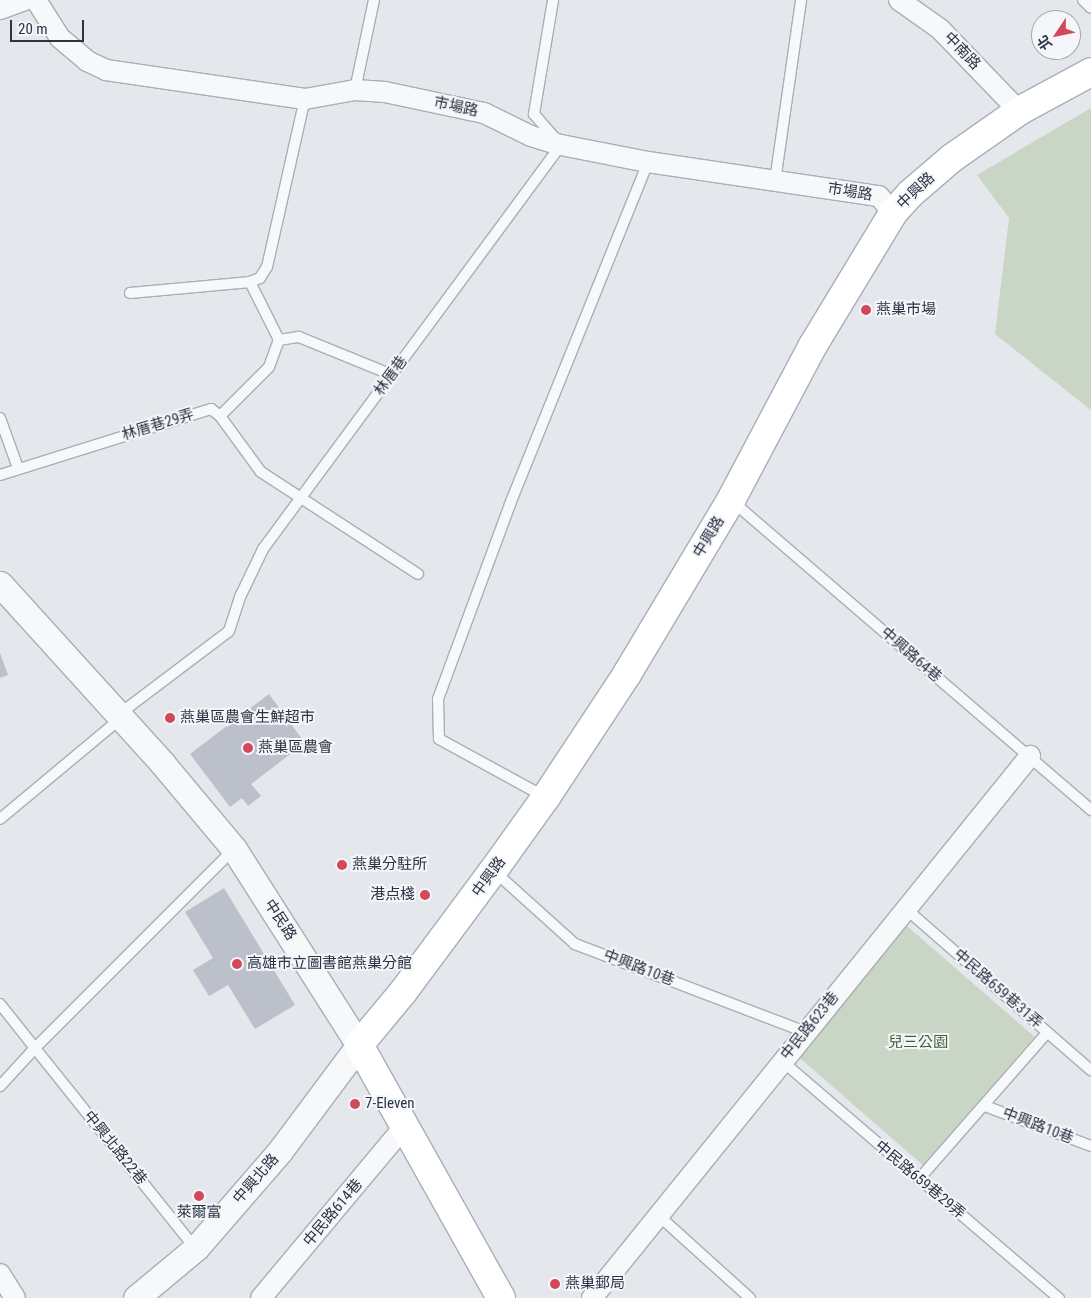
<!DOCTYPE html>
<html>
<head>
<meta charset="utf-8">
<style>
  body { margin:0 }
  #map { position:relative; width:1091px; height:1298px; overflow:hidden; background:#e4e7ec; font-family:"Roboto Condensed","Noto Sans TC",sans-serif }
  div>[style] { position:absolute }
  .green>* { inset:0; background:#c9d6c5; transform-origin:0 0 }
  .building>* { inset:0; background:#bbc0ca }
  .roads { filter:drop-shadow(1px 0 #a9aeb7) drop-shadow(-1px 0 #a9aeb7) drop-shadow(0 1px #a9aeb7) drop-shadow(0 -1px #a9aeb7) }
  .service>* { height:10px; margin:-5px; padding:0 5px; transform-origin:5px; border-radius:5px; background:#f7f8fa }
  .minor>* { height:20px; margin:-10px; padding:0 10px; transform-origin:10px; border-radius:10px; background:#f7f8fa }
  .tertiary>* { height:25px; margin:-12.5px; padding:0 12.5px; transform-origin:12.5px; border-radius:12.5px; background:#f7f8fa }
  .secondary>* { height:28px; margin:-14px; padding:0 14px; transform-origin:14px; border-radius:14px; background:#fff }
  .dots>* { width:14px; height:14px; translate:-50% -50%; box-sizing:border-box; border:2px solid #f4f6f9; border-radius:50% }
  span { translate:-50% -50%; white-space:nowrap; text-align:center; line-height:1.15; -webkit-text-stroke:4px #f4f6f9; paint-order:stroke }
  .street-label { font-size:15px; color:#2b3445 }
  .poi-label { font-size:15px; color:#2b3445 }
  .left { translate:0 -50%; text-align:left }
  .right { translate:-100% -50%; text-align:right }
  .park-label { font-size:15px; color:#3f6138 }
  .north { position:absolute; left:1031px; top:10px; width:50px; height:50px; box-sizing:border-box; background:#f4f6f9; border:1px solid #a4a8b1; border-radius:50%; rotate:236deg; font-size:14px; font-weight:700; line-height:20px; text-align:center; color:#2b3445 }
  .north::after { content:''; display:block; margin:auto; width:18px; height:22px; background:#d1495b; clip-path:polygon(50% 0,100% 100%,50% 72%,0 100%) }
  .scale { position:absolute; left:10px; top:20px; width:74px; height:22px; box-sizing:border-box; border:2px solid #2b3445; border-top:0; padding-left:6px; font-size:15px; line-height:18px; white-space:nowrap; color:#2b3445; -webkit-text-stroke:4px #f4f6f9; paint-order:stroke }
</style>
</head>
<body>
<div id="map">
  <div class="green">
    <div style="clip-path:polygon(1091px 108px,1091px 410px,995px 334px,1009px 218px,977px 175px)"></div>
    <div style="left:907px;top:926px;width:169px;height:170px;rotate:41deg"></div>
  </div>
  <div class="building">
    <div style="clip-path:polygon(0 653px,8px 675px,0 678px)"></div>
    <div style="clip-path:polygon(269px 694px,305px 743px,251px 784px,261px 796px,248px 806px,242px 798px,230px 807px,190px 754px)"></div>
    <div style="clip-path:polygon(224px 888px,295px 1005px,255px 1029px,228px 985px,209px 996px,193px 970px,213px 958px,185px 912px)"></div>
  </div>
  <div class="roads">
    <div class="service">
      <div style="left:1083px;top:0;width:11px;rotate:45deg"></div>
      <div style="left:355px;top:90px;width:92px;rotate:-78.1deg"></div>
      <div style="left:775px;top:181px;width:183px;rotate:-81.8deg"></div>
      <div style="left:250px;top:282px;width:65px;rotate:63.4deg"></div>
      <div style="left:130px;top:293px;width:121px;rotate:-5.2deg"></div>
      <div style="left:250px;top:282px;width:11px;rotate:-22deg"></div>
      <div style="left:260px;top:278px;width:13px;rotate:-58deg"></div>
      <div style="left:267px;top:267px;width:172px;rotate:-77.3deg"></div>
      <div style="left:220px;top:416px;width:69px;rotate:-45deg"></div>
      <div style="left:269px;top:367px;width:29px;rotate:-70deg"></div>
      <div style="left:279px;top:340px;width:20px;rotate:-9deg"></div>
      <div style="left:299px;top:337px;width:100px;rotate:22.2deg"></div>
      <div style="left:0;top:418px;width:53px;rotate:70.2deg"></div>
      <div style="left:0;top:475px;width:221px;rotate:-17.4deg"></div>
      <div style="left:211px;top:409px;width:11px;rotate:38deg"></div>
      <div style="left:220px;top:416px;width:69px;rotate:53.8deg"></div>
      <div style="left:261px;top:472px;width:187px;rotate:33deg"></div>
      <div style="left:732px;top:501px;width:474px;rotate:40.7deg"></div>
      <div style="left:118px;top:715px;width:139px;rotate:-37.1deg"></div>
      <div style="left:229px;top:631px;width:38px;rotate:-72deg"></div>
      <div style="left:241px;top:595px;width:51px;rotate:-64.4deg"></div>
      <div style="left:263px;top:549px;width:502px;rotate:-53.59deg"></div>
      <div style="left:561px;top:145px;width:41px;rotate:-131.1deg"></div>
      <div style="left:534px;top:114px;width:116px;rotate:-80.5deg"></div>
      <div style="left:545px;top:797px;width:121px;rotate:-151.3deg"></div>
      <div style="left:439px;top:739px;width:40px;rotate:-91.4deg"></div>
      <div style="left:438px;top:699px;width:208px;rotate:-69.7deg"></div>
      <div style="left:510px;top:504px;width:369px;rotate:-68deg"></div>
      <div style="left:0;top:819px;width:156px;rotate:-39.8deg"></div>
      <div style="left:495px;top:872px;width:108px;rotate:42deg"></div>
      <div style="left:575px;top:944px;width:246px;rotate:20.9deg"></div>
      <div style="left:905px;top:908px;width:247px;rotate:41.1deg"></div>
      <div style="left:0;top:1004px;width:56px;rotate:51.5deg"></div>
      <div style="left:35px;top:1048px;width:52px;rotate:132.6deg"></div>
      <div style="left:782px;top:1061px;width:365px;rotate:40.6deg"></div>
      <div style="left:985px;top:1106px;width:113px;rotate:20.7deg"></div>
      <div style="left:919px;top:1179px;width:194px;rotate:-48.8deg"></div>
      <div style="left:658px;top:1215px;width:124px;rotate:42.1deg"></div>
      <div style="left:195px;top:1248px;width:256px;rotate:-128.7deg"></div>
      <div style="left:35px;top:1048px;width:281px;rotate:-45deg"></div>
    </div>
    <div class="minor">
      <div style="left:36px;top:0;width:45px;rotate:57.7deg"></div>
      <div style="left:60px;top:38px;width:35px;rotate:40deg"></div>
      <div style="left:87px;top:61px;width:21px;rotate:25deg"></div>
      <div style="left:106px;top:70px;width:201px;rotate:8.3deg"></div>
      <div style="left:305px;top:99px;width:51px;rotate:-10.2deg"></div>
      <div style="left:355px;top:90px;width:30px;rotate:4deg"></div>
      <div style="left:385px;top:92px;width:101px;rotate:12deg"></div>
      <div style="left:484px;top:113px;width:52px;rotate:26.1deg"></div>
      <div style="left:531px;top:136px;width:31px;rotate:17deg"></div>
      <div style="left:561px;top:145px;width:89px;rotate:11.1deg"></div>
      <div style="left:648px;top:162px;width:233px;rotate:8.4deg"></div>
      <div style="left:879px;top:196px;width:22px;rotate:51deg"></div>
      <div style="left:899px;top:0;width:50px;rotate:35.3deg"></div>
      <div style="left:940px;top:29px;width:114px;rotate:46.1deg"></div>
      <div style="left:0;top:9px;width:27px;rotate:-20deg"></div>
      <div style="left:0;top:1274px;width:28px;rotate:58deg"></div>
      <div style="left:261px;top:1298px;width:223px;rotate:-50.1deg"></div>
      <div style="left:592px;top:1298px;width:697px;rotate:-51.06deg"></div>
    </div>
    <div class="tertiary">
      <div style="left:0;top:584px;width:243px;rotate:47.8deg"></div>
      <div style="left:163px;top:764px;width:111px;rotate:50.1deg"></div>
      <div style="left:234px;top:849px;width:232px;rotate:57.5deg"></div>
      <div style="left:359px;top:1045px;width:132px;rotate:126.7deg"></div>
      <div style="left:280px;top:1151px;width:128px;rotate:130.9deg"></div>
      <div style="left:196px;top:1248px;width:78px;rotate:140.2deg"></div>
    </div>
    <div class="secondary">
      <div style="left:501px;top:1298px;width:290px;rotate:-119.3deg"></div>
      <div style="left:359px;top:1045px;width:69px;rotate:-50.3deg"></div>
      <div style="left:403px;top:992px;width:151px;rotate:-53.4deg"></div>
      <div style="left:493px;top:871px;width:91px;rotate:-54.4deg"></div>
      <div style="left:546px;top:797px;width:147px;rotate:-56.6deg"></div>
      <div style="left:627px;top:674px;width:203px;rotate:-59.1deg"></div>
      <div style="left:731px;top:500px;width:173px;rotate:-62.1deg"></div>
      <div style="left:812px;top:347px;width:157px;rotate:-58.8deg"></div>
      <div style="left:893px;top:213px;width:25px;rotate:-48deg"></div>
      <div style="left:910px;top:194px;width:55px;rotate:-40.6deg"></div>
      <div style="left:952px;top:158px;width:82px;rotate:-35deg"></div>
      <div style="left:1019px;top:111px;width:82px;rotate:-28.4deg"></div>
    </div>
  </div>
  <div class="dots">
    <div style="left:866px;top:310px;background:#d1495b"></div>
    <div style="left:170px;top:718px;background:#d1495b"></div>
    <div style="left:248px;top:748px;background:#d1495b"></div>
    <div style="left:342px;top:865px;background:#d1495b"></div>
    <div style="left:425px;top:895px;background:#d1495b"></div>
    <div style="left:237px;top:964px;background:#d1495b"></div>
    <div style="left:355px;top:1104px;background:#d1495b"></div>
    <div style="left:199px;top:1196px;background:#d1495b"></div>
    <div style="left:555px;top:1284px;background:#d1495b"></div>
  </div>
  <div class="street-label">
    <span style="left:962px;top:51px;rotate:46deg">中南路</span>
    <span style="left:456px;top:107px;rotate:12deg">市場路</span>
    <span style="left:916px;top:191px;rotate:-44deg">中興路</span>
    <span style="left:850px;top:192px;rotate:9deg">市場路</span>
    <span style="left:391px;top:376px;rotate:-54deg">林厝巷</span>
    <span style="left:158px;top:425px;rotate:-17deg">林厝巷29弄</span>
    <span style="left:709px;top:537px;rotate:-59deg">中興路</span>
    <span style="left:911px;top:655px;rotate:41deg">中興路64巷</span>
    <span style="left:489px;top:877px;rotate:-54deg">中興路</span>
    <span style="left:280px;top:920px;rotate:57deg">中民路</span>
    <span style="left:639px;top:968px;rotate:21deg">中興路10巷</span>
    <span style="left:998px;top:989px;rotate:41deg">中民路659巷31弄</span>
    <span style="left:810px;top:1026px;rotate:-51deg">中民路623巷</span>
    <span style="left:1038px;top:1126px;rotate:21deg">中興路10巷</span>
    <span style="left:115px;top:1148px;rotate:51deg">中興北路22巷</span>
    <span style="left:256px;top:1179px;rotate:-49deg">中興北路</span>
    <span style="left:920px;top:1180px;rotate:40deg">中民路659巷29弄</span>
    <span style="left:333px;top:1213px;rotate:-50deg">中民路614巷</span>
  </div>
  <div class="poi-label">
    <span class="left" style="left:876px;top:310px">燕巢市場</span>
    <span class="left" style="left:180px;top:718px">燕巢區農會生鮮超市</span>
    <span class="left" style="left:258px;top:748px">燕巢區農會</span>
    <span class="left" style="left:352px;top:865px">燕巢分駐所</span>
    <span class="right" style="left:415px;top:895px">港点棧</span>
    <span class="left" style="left:247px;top:964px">高雄市立圖書館燕巢分館</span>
    <span class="left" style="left:365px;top:1104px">7-Eleven</span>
    <span style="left:199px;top:1213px">萊爾富</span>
    <span class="left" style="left:565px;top:1284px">燕巢郵局</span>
  </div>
  <div class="park-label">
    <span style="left:918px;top:1043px">兒三公園</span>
  </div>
  <div class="north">北</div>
  <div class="scale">20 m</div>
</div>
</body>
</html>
